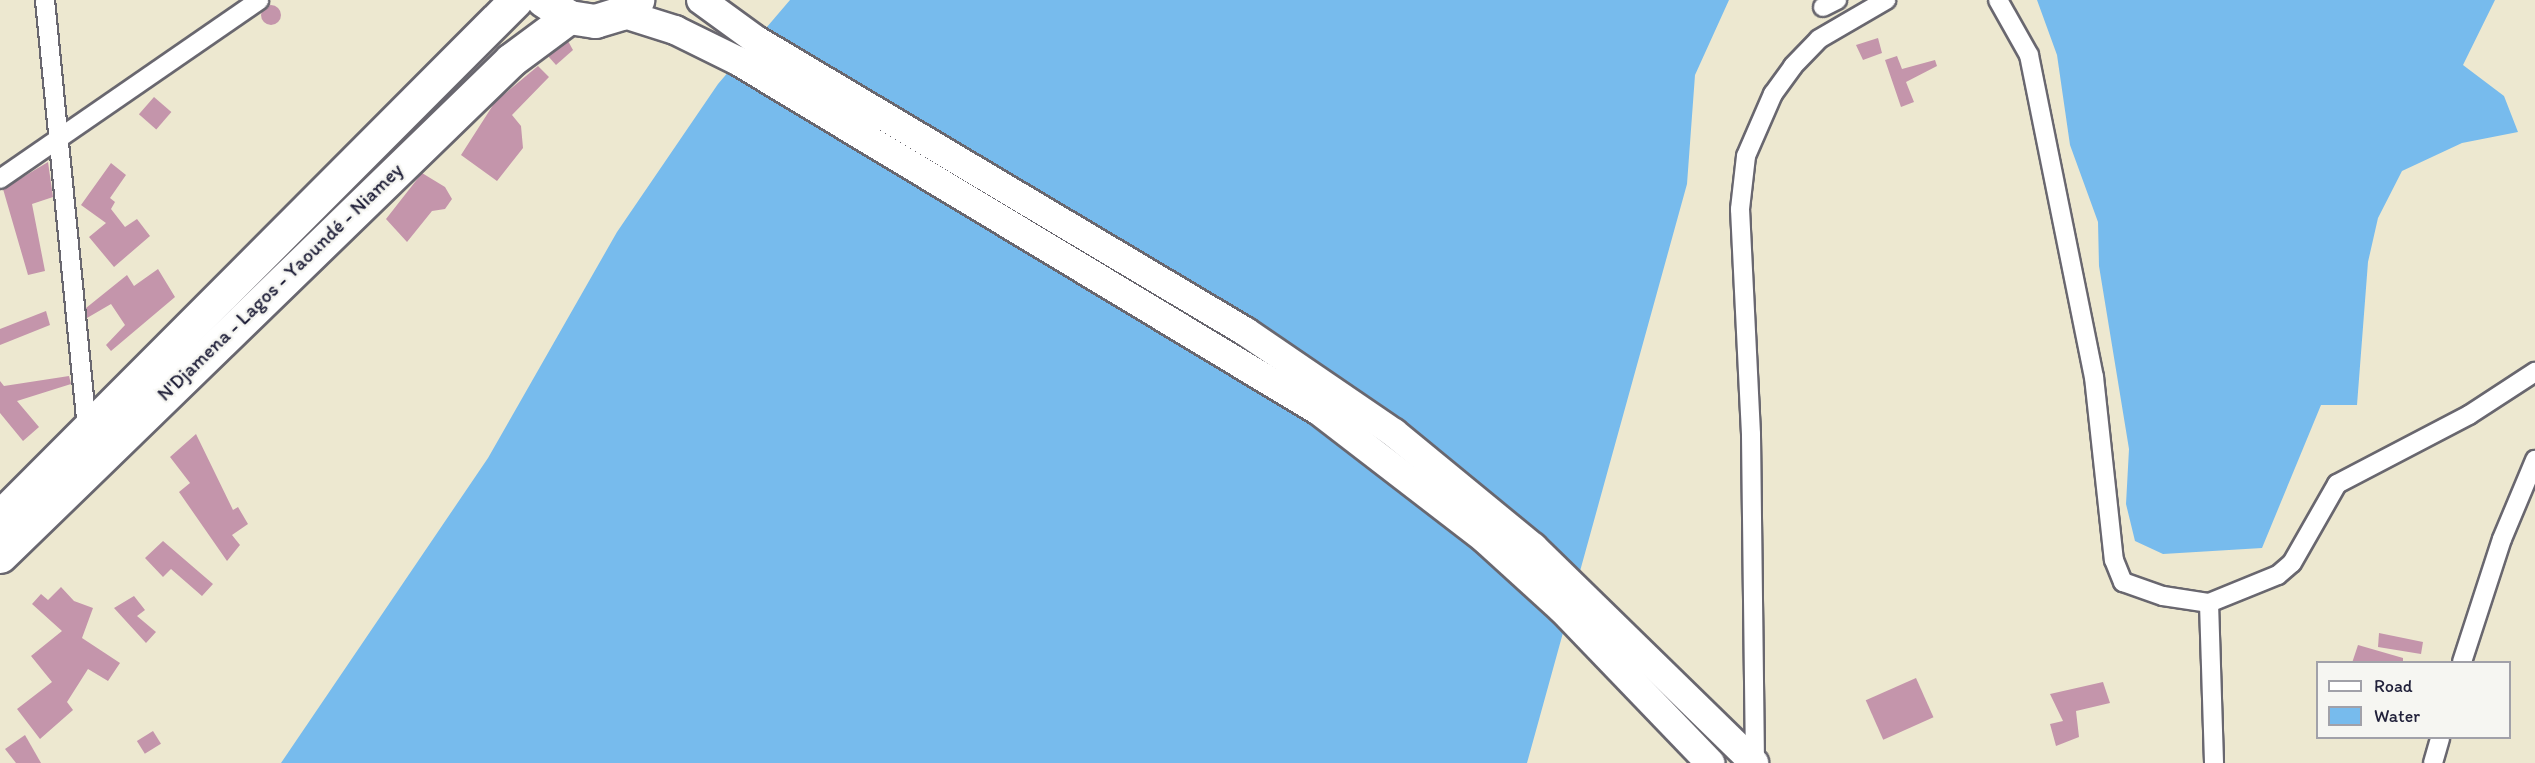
<!DOCTYPE html>
<html>
<head>
<meta charset="utf-8">
<style>
  body { margin:0 }
  #map { position:relative; width:2535px; height:763px; overflow:hidden; background:#ede8d0; font-family:Itim,sans-serif }
  div>[style] { position:absolute }
  .water>* { inset:0; background:#77bbed }
  .building>* { inset:0; background:#c495ab; transform-origin:0 0 }
  .round { border-radius:50% }
  .roads { filter:drop-shadow(2px 0 #69676f) drop-shadow(-2px 0 #69676f) drop-shadow(0 2px #69676f) drop-shadow(0 -2px #69676f) }
  .street>* { height:18px; margin:-9px; padding:0 9px; transform-origin:9px; border-radius:9px; background:#fff }
  .primary>* { height:28px; margin:-14px; padding:0 14px; transform-origin:14px; border-radius:14px; background:#fff }
  .highway>* { height:33px; margin:-16.5px; padding:0 16.5px; transform-origin:16.5px; border-radius:16.5px; background:#fff }
  span { translate:-50% -50%; white-space:nowrap; text-align:center; line-height:1.15; -webkit-text-stroke:5px #f6f6f2; paint-order:stroke }
  .street-label { font-size:20px; color:#22223b }
  .legend { position:absolute; left:2316px; top:661px; width:195px; height:78px; box-sizing:border-box; background:#f6f6f2; border:2px solid #a1a1a9; margin:0; padding:8px 10px; list-style:none; font-size:18px; color:#22223b }
  .legend li { display:flex; align-items:center; gap:12px; height:30px }
  .legend b { width:30px; border:2px solid #a1a1a9 }
</style>
</head>
<body>
<div id="map">
  <div class="water">
    <div style="clip-path:polygon(790px 0,1729px 0,1695px 75px,1687px 184px,1527px 763px,281px 763px,488px 458px,617px 232px,718px 84px)"></div>
    <div style="clip-path:polygon(2037px 0,2495px 0,2463px 65px,2504px 96px,2518px 132px,2462px 143px,2402px 171px,2378px 218px,2368px 262px,2357px 405px,2321px 405px,2262px 548px,2163px 554px,2135px 541px,2126px 504px,2129px 449px,2099px 266px,2098px 222px,2070px 145px,2057px 55px)"></div>
  </div>
  <div class="building">
    <div class="round" style="left:261px;top:5px;width:20px;height:20px"></div>
    <div style="clip-path:polygon(1878px 38px,1882px 53px,1863px 60px,1856px 45px)"></div>
    <div style="clip-path:polygon(568px 41px,573px 50px,556px 65px,548px 56px)"></div>
    <div style="clip-path:polygon(1897px 56px,1902px 69px,1935px 60px,1937px 66px,1906px 82px,1914px 102px,1901px 107px,1885px 60px)"></div>
    <div style="clip-path:polygon(538px 66px,549px 77px,512px 115px,521px 126px,523px 148px,497px 181px,461px 155px,495px 102px)"></div>
    <div style="left:154px;top:97px;width:23px;height:23px;rotate:41deg"></div>
    <div style="clip-path:polygon(48px 162px,53px 197px,32px 204px,45px 271px,28px 275px,3px 189px)"></div>
    <div style="clip-path:polygon(111px 163px,126px 175px,110px 198px,115px 202px,111px 209px,125px 227px,137px 219px,150px 236px,114px 267px,89px 237px,106px 223px,81px 205px)"></div>
    <div style="clip-path:polygon(422px 173px,445px 187px,452px 199px,445px 209px,432px 211px,407px 242px,386px 219px)"></div>
    <div style="clip-path:polygon(158px 269px,175px 297px,111px 351px,106px 345px,125px 325px,111px 304px,87px 318px,86px 308px,127px 275px,134px 286px)"></div>
    <div style="clip-path:polygon(46px 311px,50px 325px,0 345px,0 329px)"></div>
    <div style="clip-path:polygon(69px 376px,71px 384px,17px 401px,39px 427px,23px 441px,0 413px,0 381px,4px 386px)"></div>
    <div style="clip-path:polygon(196px 434px,233px 510px,238px 507px,248px 524px,232px 535px,240px 545px,227px 561px,179px 492px,190px 483px,170px 457px)"></div>
    <div style="clip-path:polygon(163px 541px,213px 584px,202px 596px,171px 569px,163px 577px,145px 558px)"></div>
    <div style="clip-path:polygon(61px 587px,74px 601px,93px 608px,82px 638px,120px 663px,108px 681px,88px 669px,67px 702px,73px 710px,40px 739px,17px 709px,52px 682px,31px 656px,62px 631px,32px 604px,41px 594px,48px 600px)"></div>
    <div style="clip-path:polygon(134px 596px,145px 610px,137px 616px,156px 632px,146px 643px,114px 608px)"></div>
    <div style="clip-path:polygon(2379px 633px,2423px 642px,2421px 654px,2378px 647px)"></div>
    <div style="clip-path:polygon(2358px 645px,2403px 658px,2403px 663px,2352px 663px)"></div>
    <div style="left:1916px;top:678px;width:43px;height:55px;rotate:66deg"></div>
    <div style="clip-path:polygon(2103px 682px,2110px 703px,2076px 711px,2079px 737px,2056px 746px,2050px 724px,2063px 721px,2050px 694px)"></div>
    <div style="left:153px;top:731px;width:15px;height:19px;rotate:58deg"></div>
    <div style="clip-path:polygon(25px 735px,41px 763px,16px 763px,5px 749px)"></div>
  </div>
  <div class="roads">
    <div class="street">
      <div style="left:45px;top:0;width:433px;rotate:84.4deg"></div>
      <div style="left:1998px;top:0;width:63px;rotate:60.6deg"></div>
      <div style="left:2029px;top:55px;width:328px;rotate:78.6deg"></div>
      <div style="left:2094px;top:377px;width:184px;rotate:83.8deg"></div>
      <div style="left:2114px;top:560px;width:24px;rotate:68deg"></div>
      <div style="left:2123px;top:582px;width:42px;rotate:19.3deg"></div>
      <div style="left:2163px;top:596px;width:47px;rotate:8.7deg"></div>
      <div style="left:2209px;top:603px;width:74px;rotate:-22.1deg"></div>
      <div style="left:2278px;top:575px;width:18px;rotate:-41deg"></div>
      <div style="left:2292px;top:563px;width:91px;rotate:-60.3deg"></div>
      <div style="left:2337px;top:484px;width:149px;rotate:-27.6deg"></div>
      <div style="left:2469px;top:415px;width:79px;rotate:-33.1deg"></div>
      <div style="left:1823px;top:7px;width:16px;rotate:-27deg"></div>
      <div style="left:0;top:179px;width:315px;rotate:-34.6deg"></div>
      <div style="left:2209px;top:603px;width:160px;rotate:88.2deg"></div>
      <div style="left:2462px;top:662px;width:129px;rotate:-72deg"></div>
      <div style="left:2502px;top:539px;width:86px;rotate:-67.3deg"></div>
      <div style="left:1755px;top:763px;width:329px;rotate:-90.7deg"></div>
      <div style="left:1751px;top:434px;width:225px;rotate:-92.8deg"></div>
      <div style="left:1740px;top:209px;width:53px;rotate:-83.5deg"></div>
      <div style="left:1746px;top:156px;width:68px;rotate:-66.5deg"></div>
      <div style="left:1773px;top:94px;width:34px;rotate:-54deg"></div>
      <div style="left:1793px;top:66px;width:37px;rotate:-46deg"></div>
      <div style="left:1819px;top:39px;width:78px;rotate:-30.2deg"></div>
      <div style="left:2433px;top:763px;width:26px;rotate:-74deg"></div>
    </div>
    <div class="primary">
      <div style="left:701px;top:0;width:68px;rotate:36deg"></div>
      <div style="left:756px;top:40px;width:570px;rotate:30.79deg"></div>
      <div style="left:1246px;top:332px;width:179px;rotate:34.3deg"></div>
      <div style="left:1394px;top:433px;width:180px;rotate:39.4deg"></div>
      <div style="left:1533px;top:547px;width:309px;rotate:44.3deg"></div>
      <div style="left:621px;top:13px;width:57px;rotate:17.5deg"></div>
      <div style="left:675px;top:30px;width:70px;rotate:26.2deg"></div>
      <div style="left:738px;top:61px;width:678px;rotate:31.07deg"></div>
      <div style="left:1319px;top:411px;width:210px;rotate:37.6deg"></div>
      <div style="left:1485px;top:539px;width:104px;rotate:42.3deg"></div>
      <div style="left:1562px;top:609px;width:214px;rotate:46.1deg"></div>
    </div>
    <div class="highway">
      <div style="left:543px;top:0;width:31px;rotate:33deg"></div>
      <div style="left:569px;top:17px;width:26px;rotate:9deg"></div>
      <div style="left:595px;top:21px;width:27px;rotate:-17deg"></div>
      <div style="left:621px;top:13px;width:21px;rotate:-39deg"></div>
      <div style="left:0;top:517px;width:730px;rotate:-45.06deg"></div>
      <div style="left:0;top:556px;width:712px;rotate:-44.15deg"></div>
      <div style="left:511px;top:60px;width:72px;rotate:-36.6deg"></div>
    </div>
  </div>
  <div class="street-label">
    <span style="left:280px;top:282px;rotate:-44deg">N'Djamena - Lagos - Yaoundé - Niamey</span>
  </div>
  <ul class="legend">
  <li><b style="height:8px;background:#fff"></b>Road</li>
  <li><b style="height:16px;background:#77bbed"></b>Water</li>
  </ul>
</div>
</body>
</html>
